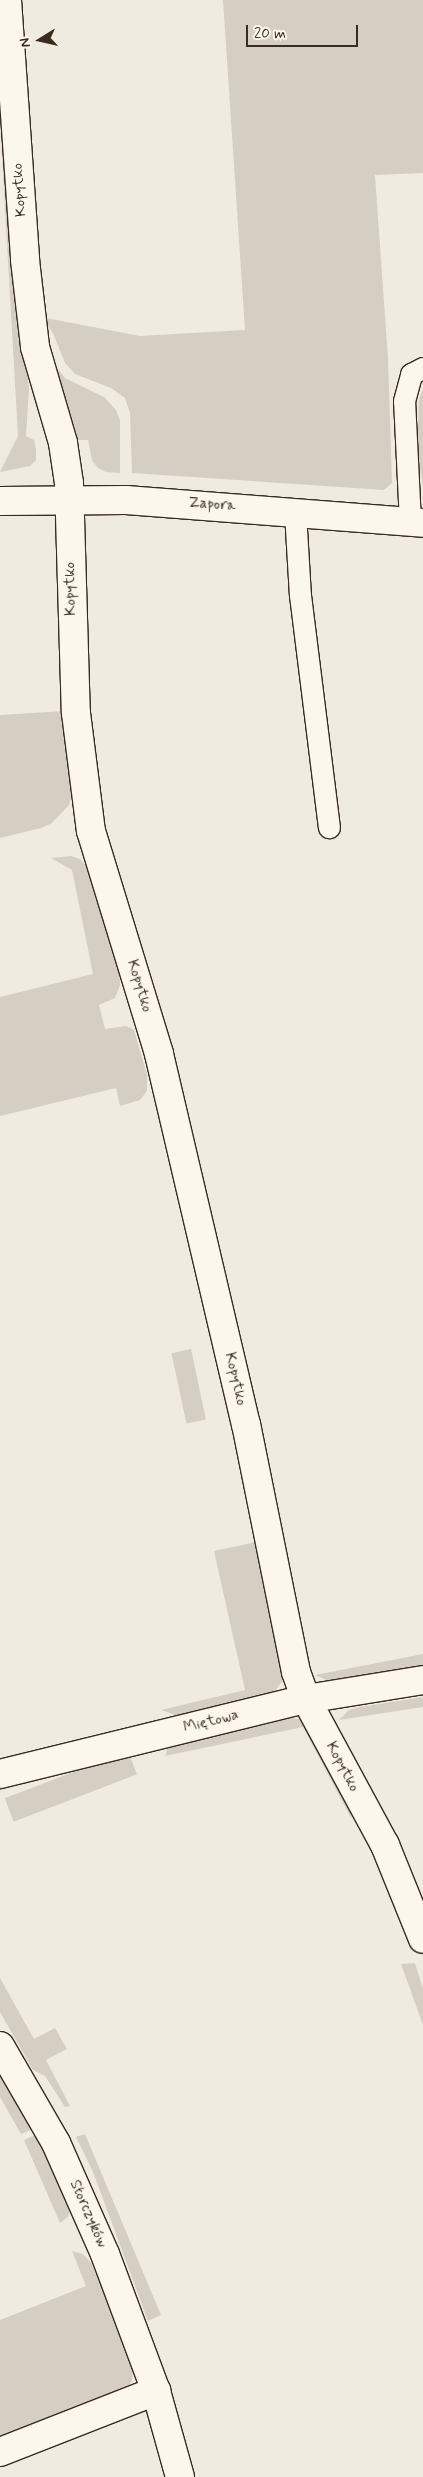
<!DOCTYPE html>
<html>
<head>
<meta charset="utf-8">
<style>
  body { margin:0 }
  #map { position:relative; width:423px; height:2477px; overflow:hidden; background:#f0ebe0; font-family:Mynerve,sans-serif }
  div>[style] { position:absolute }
  .green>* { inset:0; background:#d5cec3; transform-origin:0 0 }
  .roads { filter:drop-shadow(1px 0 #3b2a1e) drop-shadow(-1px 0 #3b2a1e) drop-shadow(0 1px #3b2a1e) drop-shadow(0 -1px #3b2a1e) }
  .service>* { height:21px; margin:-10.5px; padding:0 10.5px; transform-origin:10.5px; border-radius:10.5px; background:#fbf7ec }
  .minor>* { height:28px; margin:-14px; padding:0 14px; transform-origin:14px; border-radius:14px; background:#fbf7ec }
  span { translate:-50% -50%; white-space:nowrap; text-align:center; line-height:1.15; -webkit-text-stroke:5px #fbf7ec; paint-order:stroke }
  .street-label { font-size:15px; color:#3b2a1e }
  .north { position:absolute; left:15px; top:15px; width:50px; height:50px; -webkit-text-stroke:4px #fbf7ec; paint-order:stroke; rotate:260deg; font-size:14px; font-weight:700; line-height:20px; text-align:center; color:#3b2a1e }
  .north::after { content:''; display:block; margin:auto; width:18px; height:22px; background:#3b2a1e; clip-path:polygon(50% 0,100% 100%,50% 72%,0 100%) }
  .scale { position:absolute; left:246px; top:25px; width:112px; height:22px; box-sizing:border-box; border:2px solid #3b2a1e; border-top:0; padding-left:6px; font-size:15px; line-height:18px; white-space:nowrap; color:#3b2a1e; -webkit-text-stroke:4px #fbf7ec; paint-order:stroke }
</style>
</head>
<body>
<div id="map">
  <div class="green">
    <div style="clip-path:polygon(223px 0,423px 0,423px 173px,375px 175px,388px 358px,392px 483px,384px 490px,132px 473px,130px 413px,125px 398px,111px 388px,75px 374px,65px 363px,53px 333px,45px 323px,46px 318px,140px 336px,245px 330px)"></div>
    <div style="clip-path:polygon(0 37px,29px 389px,26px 436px,34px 440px,36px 449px,36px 460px,30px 466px,0 472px,18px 436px,0 122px)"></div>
    <div style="clip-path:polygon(52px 362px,65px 378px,104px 397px,116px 410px,120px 420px,120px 473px,106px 472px,98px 468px,92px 460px,88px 440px,75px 440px)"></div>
    <div style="clip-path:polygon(423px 389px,423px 486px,417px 452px,419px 400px)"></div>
    <div style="clip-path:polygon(65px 711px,74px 786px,69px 805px,52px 823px,41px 828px,0 838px,0 715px)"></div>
    <div style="clip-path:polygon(71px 856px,80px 859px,90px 870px,119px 967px,120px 985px,115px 998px,99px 1005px,105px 1029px,126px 1026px,134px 1030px,147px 1075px,147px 1091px,140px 1100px,120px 1106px,116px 1088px,0 1116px,0 997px,93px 974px,72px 870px,51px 858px)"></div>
    <div style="left:191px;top:1349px;width:72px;height:20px;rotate:78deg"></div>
    <div style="clip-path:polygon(261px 1541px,285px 1664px,283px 1680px,275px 1691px,264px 1698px,184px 1718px,161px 1710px,245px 1690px,214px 1551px)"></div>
    <div style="clip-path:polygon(423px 1654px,423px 1670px,331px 1682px,315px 1675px)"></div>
    <div style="clip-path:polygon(423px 1697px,423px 1707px,339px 1720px,349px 1710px,360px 1707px)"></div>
    <div style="clip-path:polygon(290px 1718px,301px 1719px,308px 1724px,352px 1812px,351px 1818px,303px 1727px,165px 1756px,168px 1747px)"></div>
    <div style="left:128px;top:1751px;width:25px;height:132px;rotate:69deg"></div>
    <div style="clip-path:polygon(415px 1963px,423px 1989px,423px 2025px,401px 1964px)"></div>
    <div style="clip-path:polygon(0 1978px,34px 2039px,55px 2028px,67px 2049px,46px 2060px,70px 2106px,65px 2107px,45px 2076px,33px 2070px,0 2012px)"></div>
    <div style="clip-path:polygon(0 2066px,35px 2128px,21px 2134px,0 2097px)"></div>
    <div style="clip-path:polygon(40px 2133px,70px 2210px,68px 2217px,60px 2223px,24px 2140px)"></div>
    <div style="clip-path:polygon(85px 2134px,161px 2315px,148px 2321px,93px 2172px,76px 2137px)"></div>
    <div style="clip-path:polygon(72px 2251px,83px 2254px,92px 2264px,133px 2367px,132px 2381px,124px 2393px,0 2440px,0 2320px,86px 2286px)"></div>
  </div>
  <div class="roads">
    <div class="service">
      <div style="left:295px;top:512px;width:83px;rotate:86.6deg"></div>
      <div style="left:300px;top:595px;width:234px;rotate:82.9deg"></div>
      <div style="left:410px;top:522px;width:121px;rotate:-92.8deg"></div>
      <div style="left:404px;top:401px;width:28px;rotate:-75deg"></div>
      <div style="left:411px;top:374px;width:13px;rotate:-27deg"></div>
    </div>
    <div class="minor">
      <div style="left:7px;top:0;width:261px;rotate:86deg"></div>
      <div style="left:25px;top:260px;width:88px;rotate:83.4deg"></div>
      <div style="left:35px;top:347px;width:100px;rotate:73.7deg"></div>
      <div style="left:63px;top:443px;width:40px;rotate:81.5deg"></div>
      <div style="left:69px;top:483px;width:230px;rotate:88.3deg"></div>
      <div style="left:76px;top:713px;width:119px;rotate:82.8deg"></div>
      <div style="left:91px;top:831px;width:233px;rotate:73deg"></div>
      <div style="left:159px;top:1054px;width:380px;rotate:76.8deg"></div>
      <div style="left:246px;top:1424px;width:253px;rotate:78.6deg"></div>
      <div style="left:296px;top:1672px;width:29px;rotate:70deg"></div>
      <div style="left:306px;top:1699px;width:166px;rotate:61.6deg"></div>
      <div style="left:385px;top:1845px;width:101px;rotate:68deg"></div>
      <div style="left:0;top:501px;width:126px;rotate:-0.5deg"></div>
      <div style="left:126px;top:500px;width:298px;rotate:4.4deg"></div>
      <div style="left:0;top:1774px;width:315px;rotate:-13.8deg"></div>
      <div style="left:306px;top:1699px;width:119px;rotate:-9.2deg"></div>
      <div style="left:0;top:2046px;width:112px;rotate:60deg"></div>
      <div style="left:56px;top:2143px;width:121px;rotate:66.2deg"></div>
      <div style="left:105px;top:2254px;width:146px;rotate:69.6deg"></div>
      <div style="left:156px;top:2391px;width:89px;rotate:74.4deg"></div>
      <div style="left:0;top:2452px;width:168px;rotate:-21.4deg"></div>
    </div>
  </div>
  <div class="street-label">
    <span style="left:20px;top:190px;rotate:-94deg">Kopytko</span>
    <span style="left:212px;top:505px;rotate:4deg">Zapora</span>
    <span style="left:71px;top:589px;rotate:-91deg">Kopytko</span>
    <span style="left:139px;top:986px;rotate:73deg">Kopytko</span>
    <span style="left:235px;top:1379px;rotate:77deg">Kopytko</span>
    <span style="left:211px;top:1722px;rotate:-14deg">Miętowa</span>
    <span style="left:342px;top:1767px;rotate:62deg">Kopytko</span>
    <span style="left:88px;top:2214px;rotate:66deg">Storczyków</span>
  </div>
  <div class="north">N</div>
  <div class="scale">20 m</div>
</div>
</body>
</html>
